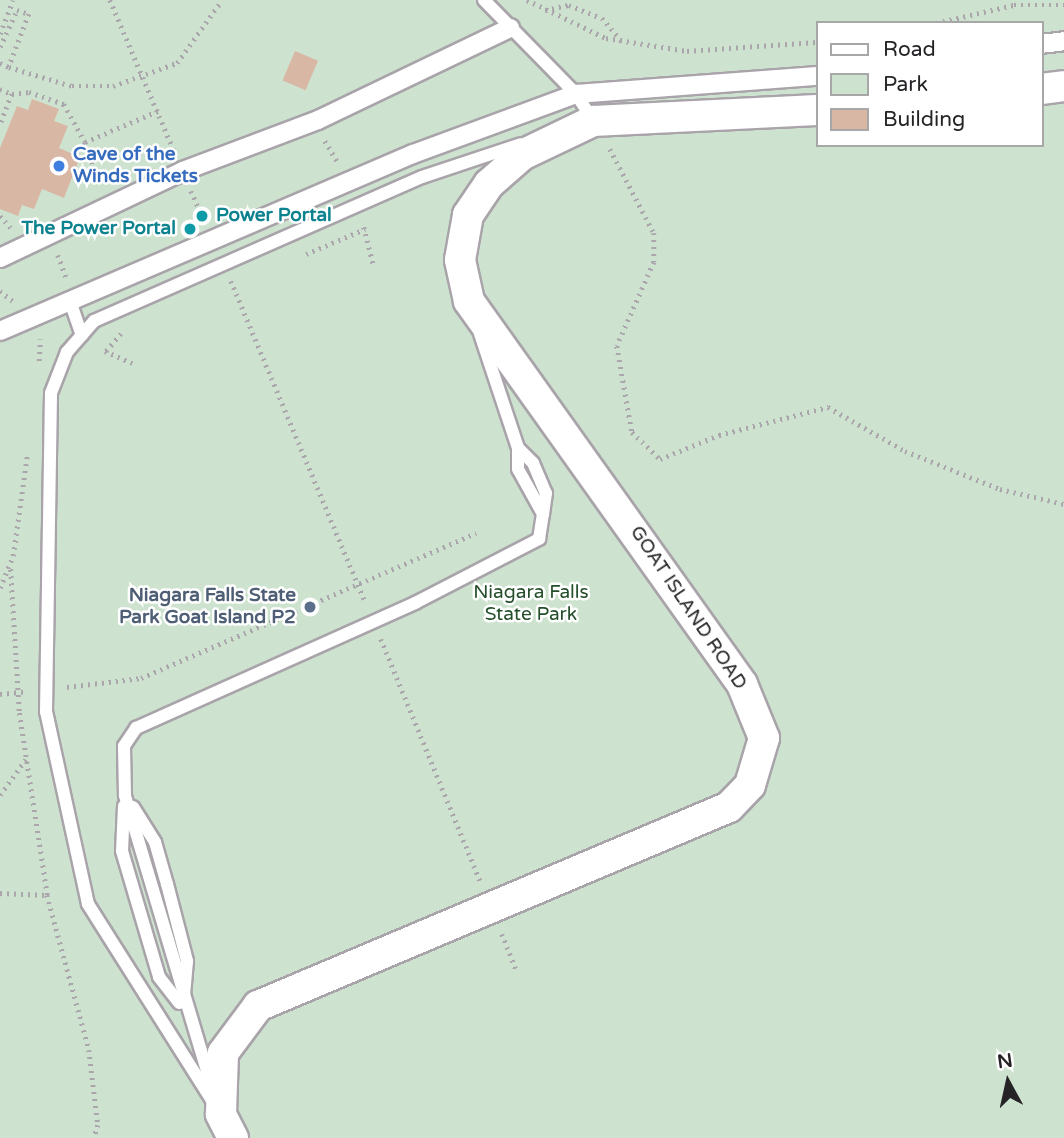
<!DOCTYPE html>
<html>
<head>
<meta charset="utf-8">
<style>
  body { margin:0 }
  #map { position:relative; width:1064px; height:1138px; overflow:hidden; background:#f6f0f8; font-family:"Varela Round",sans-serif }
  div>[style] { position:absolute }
  .green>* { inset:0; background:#cee3cf }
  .building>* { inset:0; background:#d9b7a5; transform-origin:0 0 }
  .path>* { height:4.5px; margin-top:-2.25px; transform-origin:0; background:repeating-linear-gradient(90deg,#aba6ac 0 2px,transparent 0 7px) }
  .roads { filter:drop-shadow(2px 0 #a9a3aa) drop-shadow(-2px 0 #a9a3aa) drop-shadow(0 2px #a9a3aa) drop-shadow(0 -2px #a9a3aa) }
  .service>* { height:12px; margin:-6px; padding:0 6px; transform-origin:6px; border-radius:6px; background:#fff }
  .pedestrian>* { height:18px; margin:-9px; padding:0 9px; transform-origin:9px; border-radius:9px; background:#fff }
  .tertiary>* { height:30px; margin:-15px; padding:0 15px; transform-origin:15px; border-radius:15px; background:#fff }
  .dots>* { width:19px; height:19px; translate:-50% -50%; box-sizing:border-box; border:4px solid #fff; border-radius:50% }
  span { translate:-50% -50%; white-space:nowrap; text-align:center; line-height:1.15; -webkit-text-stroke:5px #fff; paint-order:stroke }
  .shop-label { font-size:19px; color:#366cbe; font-weight:700 }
  .left { translate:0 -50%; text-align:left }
  .culture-label { font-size:19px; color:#0d838f; font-weight:700 }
  .right { translate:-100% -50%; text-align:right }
  .park-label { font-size:19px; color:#254f2b }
  .service-label { font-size:19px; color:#4e5e75; font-weight:700 }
  .street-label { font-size:19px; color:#262326 }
  .legend { position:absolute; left:816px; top:21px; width:228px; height:126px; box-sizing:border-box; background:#fff; border:2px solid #a8a7a8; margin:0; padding:9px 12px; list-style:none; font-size:21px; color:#262326 }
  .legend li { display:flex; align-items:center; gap:14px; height:35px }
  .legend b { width:35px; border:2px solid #a8a7a8 }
  .north { position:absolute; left:973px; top:1047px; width:70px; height:70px; -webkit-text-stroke:5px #fff; paint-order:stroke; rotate:352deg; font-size:19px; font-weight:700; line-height:28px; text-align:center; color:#262326 }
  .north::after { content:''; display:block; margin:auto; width:24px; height:32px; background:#262326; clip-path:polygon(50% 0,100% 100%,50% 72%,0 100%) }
</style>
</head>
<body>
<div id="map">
  <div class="green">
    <div style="clip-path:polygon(evenodd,0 0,1064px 0,1064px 1138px,0 1138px,0 0,817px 23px,1041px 23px,1041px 145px,817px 145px,817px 23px)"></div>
  </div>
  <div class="building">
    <div style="left:295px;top:51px;width:25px;height:32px;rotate:23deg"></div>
    <div style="clip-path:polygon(32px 99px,59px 109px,54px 121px,68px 126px,59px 148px,80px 157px,64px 198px,42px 189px,34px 209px,22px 205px,18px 216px,0 209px,0 148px,17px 106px,28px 110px)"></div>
  </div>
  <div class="path">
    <div style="left:110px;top:0;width:164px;rotate:67deg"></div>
    <div style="left:527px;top:0;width:88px;rotate:25.7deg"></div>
    <div style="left:606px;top:38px;width:82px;rotate:9.1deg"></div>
    <div style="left:687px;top:51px;width:130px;rotate:-4deg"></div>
    <div style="left:545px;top:10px;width:25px;rotate:-12deg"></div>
    <div style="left:569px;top:5px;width:35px;rotate:22deg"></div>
    <div style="left:602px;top:18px;width:29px;rotate:49deg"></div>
    <div style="left:936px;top:23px;width:80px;rotate:-13deg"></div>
    <div style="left:1014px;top:5px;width:50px"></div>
    <div style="left:0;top:34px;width:36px;rotate:-69deg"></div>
    <div style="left:0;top:47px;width:41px;rotate:-65.3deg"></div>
    <div style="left:17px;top:10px;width:13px;rotate:18deg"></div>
    <div style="left:29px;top:14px;width:57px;rotate:110.7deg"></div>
    <div style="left:9px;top:67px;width:66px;rotate:16.8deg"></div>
    <div style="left:72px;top:86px;width:41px"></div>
    <div style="left:113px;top:86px;width:68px;rotate:-19.8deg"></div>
    <div style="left:177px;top:63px;width:77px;rotate:-54.5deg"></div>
    <div style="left:0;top:63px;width:10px;rotate:24deg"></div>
    <div style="left:0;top:89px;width:13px;rotate:23deg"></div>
    <div style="left:12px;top:94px;width:33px;rotate:111deg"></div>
    <div style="left:12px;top:94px;width:17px;rotate:-7deg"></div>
    <div style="left:29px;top:92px;width:37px;rotate:19deg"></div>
    <div style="left:64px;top:104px;width:43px;rotate:61.1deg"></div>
    <div style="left:85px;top:142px;width:79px;rotate:-23deg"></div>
    <div style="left:325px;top:141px;width:23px;rotate:59deg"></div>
    <div style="left:85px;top:142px;width:46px;rotate:69.6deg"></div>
    <div style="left:610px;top:149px;width:95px;rotate:62.4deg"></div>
    <div style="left:654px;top:233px;width:29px;rotate:90deg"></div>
    <div style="left:654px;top:262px;width:92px;rotate:113.8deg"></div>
    <div style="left:617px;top:346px;width:87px;rotate:80.1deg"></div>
    <div style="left:632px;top:432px;width:39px;rotate:44deg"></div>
    <div style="left:660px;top:459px;width:64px;rotate:-22.1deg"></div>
    <div style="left:719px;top:435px;width:113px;rotate:-14.4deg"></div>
    <div style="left:828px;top:407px;width:89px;rotate:29.7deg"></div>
    <div style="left:905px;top:451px;width:102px;rotate:21.8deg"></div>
    <div style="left:1000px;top:489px;width:66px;rotate:13.2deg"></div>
    <div style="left:191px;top:191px;width:20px;rotate:66deg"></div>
    <div style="left:0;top:216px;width:16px;rotate:47deg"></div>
    <div style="left:364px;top:227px;width:38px;rotate:76deg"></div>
    <div style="left:306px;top:254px;width:64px;rotate:-23deg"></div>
    <div style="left:58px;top:255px;width:27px;rotate:70deg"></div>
    <div style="left:231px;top:281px;width:348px;rotate:67.3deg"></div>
    <div style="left:0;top:291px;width:16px;rotate:38deg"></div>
    <div style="left:105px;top:351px;width:34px;rotate:24deg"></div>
    <div style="left:106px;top:351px;width:23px;rotate:-50deg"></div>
    <div style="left:39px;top:361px;width:22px;rotate:-87deg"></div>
    <div style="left:0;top:588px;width:35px;rotate:-68deg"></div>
    <div style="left:13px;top:556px;width:101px;rotate:-82deg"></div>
    <div style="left:381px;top:639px;width:261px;rotate:67.7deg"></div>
    <div style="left:67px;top:687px;width:75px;rotate:-6.9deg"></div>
    <div style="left:141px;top:678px;width:365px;rotate:-23.4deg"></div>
    <div style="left:0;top:694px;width:27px;rotate:-6deg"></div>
    <div style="left:0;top:795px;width:44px;rotate:-54.2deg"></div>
    <div style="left:0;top:893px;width:47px;rotate:2.4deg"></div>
    <div style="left:47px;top:895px;width:186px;rotate:-98.7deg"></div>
    <div style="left:19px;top:711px;width:146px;rotate:-93.5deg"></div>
    <div style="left:47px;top:895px;width:161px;rotate:74.8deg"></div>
    <div style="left:89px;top:1050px;width:76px;rotate:83.2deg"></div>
    <div style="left:98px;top:1125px;width:14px;rotate:107deg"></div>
    <div style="left:502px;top:934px;width:41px;rotate:68.5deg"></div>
  </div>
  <div class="roads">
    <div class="service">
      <div style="left:484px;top:0;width:132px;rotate:45.6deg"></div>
      <div style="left:576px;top:94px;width:31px;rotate:57deg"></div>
      <div style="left:70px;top:301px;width:36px;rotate:71deg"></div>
      <div style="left:518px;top:448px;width:21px;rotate:45deg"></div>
      <div style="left:533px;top:463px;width:33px;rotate:67deg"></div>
      <div style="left:546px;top:493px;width:21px;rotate:98deg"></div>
      <div style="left:124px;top:806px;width:45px;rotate:92.5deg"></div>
      <div style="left:122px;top:851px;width:131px;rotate:73.6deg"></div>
      <div style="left:159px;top:977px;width:33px;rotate:52deg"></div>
      <div style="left:133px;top:807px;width:41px;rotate:57.8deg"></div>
      <div style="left:155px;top:842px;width:44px;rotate:74.1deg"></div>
      <div style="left:167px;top:884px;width:80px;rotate:75.4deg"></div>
      <div style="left:187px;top:961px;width:37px;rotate:95deg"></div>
      <div style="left:213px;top:1091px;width:309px;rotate:-106.6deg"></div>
      <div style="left:125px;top:795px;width:49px;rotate:-91.2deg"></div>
      <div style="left:124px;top:746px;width:22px;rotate:-56deg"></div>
      <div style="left:136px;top:728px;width:306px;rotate:-24.1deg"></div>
      <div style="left:415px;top:603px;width:140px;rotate:-27.3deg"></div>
      <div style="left:539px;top:539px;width:25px;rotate:-81deg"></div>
      <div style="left:543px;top:514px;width:51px;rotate:-119.1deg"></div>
      <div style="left:518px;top:469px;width:21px;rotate:-90deg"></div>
      <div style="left:518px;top:448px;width:120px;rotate:-108.4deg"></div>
      <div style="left:215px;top:1105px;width:238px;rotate:-122.3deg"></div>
      <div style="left:88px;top:904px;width:197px;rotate:-102.3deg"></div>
      <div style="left:46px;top:712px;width:319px;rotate:-89.1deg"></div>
      <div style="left:51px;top:393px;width:44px;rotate:-68.7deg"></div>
      <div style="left:67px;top:352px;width:41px;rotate:-48.9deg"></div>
      <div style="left:94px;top:321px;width:358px;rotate:-23.7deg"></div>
      <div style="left:422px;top:177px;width:104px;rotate:-18.4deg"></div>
    </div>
    <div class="pedestrian">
      <div style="left:1041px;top:44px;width:23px;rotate:-7deg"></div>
      <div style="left:0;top:258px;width:203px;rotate:-25.4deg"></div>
      <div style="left:183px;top:171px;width:144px;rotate:-20.7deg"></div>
      <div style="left:318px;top:120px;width:213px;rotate:-25.6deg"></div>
      <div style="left:0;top:331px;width:449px;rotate:-23.2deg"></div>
      <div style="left:413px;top:154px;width:174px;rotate:-20.2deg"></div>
      <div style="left:576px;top:94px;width:242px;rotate:-4.3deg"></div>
    </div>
    <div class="tertiary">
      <div style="left:1041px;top:89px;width:23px;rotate:-7deg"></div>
      <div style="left:233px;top:1138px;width:27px;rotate:-117deg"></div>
      <div style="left:221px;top:1114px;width:61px;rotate:-88.1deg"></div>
      <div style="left:223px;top:1053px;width:59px;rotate:-53.3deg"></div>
      <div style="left:258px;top:1006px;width:511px;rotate:-22.9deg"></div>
      <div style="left:729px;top:807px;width:30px;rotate:-46deg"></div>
      <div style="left:750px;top:785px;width:49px;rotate:-73.4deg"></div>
      <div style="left:764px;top:738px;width:58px;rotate:-112.2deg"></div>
      <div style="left:742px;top:684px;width:470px;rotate:-125.5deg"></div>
      <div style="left:469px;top:301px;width:42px;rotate:-102.4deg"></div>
      <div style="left:460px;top:260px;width:46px;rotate:-79.9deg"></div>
      <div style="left:468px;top:215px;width:37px;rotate:-56deg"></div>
      <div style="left:489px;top:184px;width:44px;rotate:-41.3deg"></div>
      <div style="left:522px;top:155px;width:79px;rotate:-25.6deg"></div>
      <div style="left:593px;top:121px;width:224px;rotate:-2.8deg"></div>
    </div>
  </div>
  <div class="dots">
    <div style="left:59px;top:166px;background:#3f7fe0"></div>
    <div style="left:202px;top:216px;background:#0f9aa8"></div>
    <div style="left:190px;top:229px;background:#0f9aa8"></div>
    <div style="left:310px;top:607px;background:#5c6f8a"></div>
  </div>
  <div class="shop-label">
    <span class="left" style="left:73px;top:166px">Cave of the<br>Winds Tickets</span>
  </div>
  <div class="culture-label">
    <span class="left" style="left:216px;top:216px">Power Portal</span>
    <span class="right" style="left:176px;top:229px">The Power Portal</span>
  </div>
  <div class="park-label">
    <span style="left:531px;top:604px">Niagara Falls<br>State Park</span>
  </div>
  <div class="service-label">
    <span class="right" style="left:296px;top:607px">Niagara Falls State<br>Park Goat Island P2</span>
  </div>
  <div class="street-label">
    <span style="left:688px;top:608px;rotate:56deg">GOAT ISLAND ROAD</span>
  </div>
  <ul class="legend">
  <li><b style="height:9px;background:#fff"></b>Road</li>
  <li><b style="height:19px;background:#cee3cf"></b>Park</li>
  <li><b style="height:19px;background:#d9b7a5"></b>Building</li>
  </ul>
  <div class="north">N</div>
</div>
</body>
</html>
